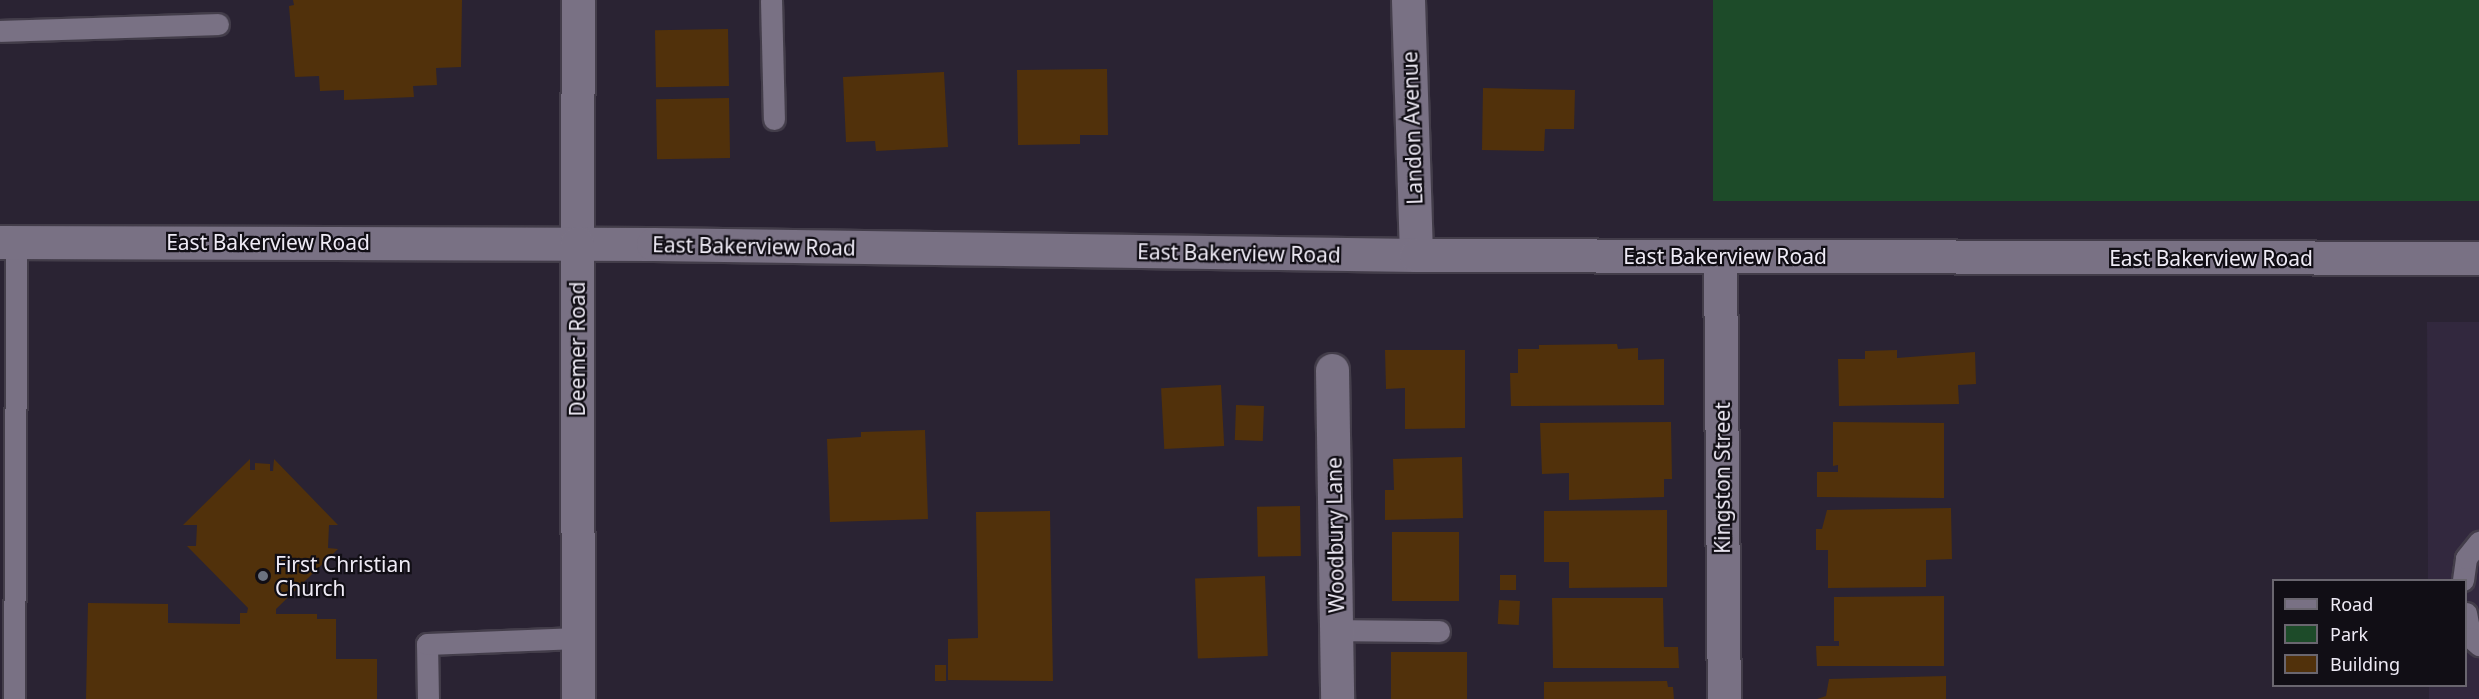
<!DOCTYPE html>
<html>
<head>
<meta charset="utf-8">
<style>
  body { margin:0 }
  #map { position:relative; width:2479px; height:699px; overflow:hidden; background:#2a2333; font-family:"Noto Sans",sans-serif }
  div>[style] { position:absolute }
  .built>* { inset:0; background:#32283e }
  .green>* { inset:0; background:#1d4b29; transform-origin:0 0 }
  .building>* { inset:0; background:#51310b; transform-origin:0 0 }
  .roads { filter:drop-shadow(2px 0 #433d4a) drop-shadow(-2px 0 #433d4a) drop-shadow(0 2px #433d4a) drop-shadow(0 -2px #433d4a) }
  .lane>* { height:21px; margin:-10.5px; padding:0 10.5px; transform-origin:10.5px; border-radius:10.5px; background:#797184 }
  .street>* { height:33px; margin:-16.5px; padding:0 16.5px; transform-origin:16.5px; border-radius:16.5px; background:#797184 }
  .secondary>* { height:33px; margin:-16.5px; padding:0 16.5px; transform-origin:16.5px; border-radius:16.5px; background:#797184 }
  .dots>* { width:16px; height:16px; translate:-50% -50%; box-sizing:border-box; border:3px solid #110e15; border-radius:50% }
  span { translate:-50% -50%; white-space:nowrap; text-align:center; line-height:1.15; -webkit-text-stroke:4.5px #110e15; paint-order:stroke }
  .street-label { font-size:21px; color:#efebf6 }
  .poi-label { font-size:21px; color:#efebf6 }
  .left { translate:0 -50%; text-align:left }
  .legend { position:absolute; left:2272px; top:579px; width:195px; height:108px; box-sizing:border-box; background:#110e15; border:2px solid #6a666f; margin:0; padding:8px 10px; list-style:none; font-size:18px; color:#efebf6 }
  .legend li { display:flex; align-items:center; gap:12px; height:30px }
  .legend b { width:30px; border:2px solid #6a666f }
</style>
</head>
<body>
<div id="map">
  <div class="built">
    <div style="clip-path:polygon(2427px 322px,2479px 322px,2479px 699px,2429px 699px,2429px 686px,2466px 686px,2466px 580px,2428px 580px)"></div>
  </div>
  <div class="green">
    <div style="left:1713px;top:0;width:766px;height:201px"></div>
  </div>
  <div class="building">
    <div style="clip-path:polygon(293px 0,462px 0,461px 67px,436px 68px,437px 85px,413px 86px,414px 97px,344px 100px,344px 90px,320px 91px,319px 76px,295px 77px,289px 6px,294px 5px)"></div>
    <div style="left:728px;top:29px;width:57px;height:73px;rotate:89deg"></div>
    <div style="clip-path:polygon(1107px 69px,1108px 135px,1080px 135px,1080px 144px,1018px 145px,1017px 70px)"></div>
    <div style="clip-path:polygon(944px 72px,948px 147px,876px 151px,875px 141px,846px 142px,843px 77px)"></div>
    <div style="clip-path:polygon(1483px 88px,1575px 90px,1574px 129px,1545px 129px,1544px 151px,1482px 150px)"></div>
    <div style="left:729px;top:98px;width:60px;height:73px;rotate:89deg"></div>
    <div style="clip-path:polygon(1617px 344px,1618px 349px,1638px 348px,1638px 360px,1664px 359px,1664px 405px,1511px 406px,1510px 373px,1518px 373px,1518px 349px,1539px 349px,1539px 345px)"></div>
    <div style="clip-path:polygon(1385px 350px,1465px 350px,1465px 428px,1405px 429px,1405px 388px,1386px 389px)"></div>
    <div style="clip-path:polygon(1897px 350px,1897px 358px,1975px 352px,1976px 384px,1958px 385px,1959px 404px,1839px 406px,1838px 359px,1865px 359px,1865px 351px)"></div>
    <div style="left:1221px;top:385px;width:61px;height:60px;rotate:87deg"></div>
    <div style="left:1236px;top:405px;width:28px;height:35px;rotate:2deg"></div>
    <div style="clip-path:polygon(1671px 422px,1672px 479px,1664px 479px,1664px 497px,1569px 500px,1569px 473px,1542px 474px,1540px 423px)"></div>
    <div style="clip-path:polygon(1833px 422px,1944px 423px,1944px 498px,1817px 497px,1817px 472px,1838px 472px,1838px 465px,1833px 466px)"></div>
    <div style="clip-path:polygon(925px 430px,928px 519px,830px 522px,827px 439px,861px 437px,861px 432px)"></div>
    <div style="clip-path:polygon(1462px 457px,1463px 518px,1385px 520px,1385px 490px,1394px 490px,1393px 459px)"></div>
    <div style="clip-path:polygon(250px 459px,250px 470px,255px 470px,255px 463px,270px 464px,270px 471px,273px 471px,274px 459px,338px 525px,329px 525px,328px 548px,338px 549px,276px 609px,276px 614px,317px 614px,317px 619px,336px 619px,336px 659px,377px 659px,377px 699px,86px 699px,88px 603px,168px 604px,168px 623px,240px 624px,240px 613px,247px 613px,248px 608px,187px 546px,196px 546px,197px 525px,183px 525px)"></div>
    <div style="left:1300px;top:506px;width:50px;height:43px;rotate:89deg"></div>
    <div style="clip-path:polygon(1951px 508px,1952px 559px,1926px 560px,1926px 587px,1828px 588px,1828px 550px,1816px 550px,1816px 529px,1822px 529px,1827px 510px)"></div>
    <div style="clip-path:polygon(1667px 510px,1667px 587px,1569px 588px,1569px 562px,1544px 562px,1544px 511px)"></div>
    <div style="clip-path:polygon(1050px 511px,1053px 681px,948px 680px,948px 639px,978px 638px,976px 512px)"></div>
    <div style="left:1459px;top:532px;width:69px;height:67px;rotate:90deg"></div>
    <div style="left:1500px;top:575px;width:16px;height:15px"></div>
    <div style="left:1265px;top:576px;width:80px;height:70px;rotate:88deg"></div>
    <div style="clip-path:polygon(1944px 596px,1944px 666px,1817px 666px,1816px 646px,1839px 646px,1839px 641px,1834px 641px,1834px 597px)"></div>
    <div style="clip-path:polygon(1552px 598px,1663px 598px,1664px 647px,1678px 647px,1679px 668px,1553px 668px)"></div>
    <div style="left:1499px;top:600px;width:21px;height:24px;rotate:3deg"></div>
    <div style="left:1467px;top:652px;width:47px;height:76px;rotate:90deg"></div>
    <div style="left:935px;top:665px;width:11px;height:16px"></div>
    <div style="clip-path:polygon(1946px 676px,1946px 699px,1817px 699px,1826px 696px,1829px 679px)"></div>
    <div style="clip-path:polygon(1667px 681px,1668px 687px,1673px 687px,1674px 699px,1544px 699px,1544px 682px)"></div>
  </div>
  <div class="roads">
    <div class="lane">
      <div style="left:771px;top:0;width:119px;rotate:88.6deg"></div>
      <div style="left:0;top:31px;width:218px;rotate:-1.8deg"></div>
      <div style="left:2463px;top:580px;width:22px;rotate:-82deg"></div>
      <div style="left:2466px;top:558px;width:21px;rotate:-51deg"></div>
      <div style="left:2466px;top:613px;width:25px;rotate:79deg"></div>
      <div style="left:2471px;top:638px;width:11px;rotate:41deg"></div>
      <div style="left:1336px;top:630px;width:103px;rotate:0.6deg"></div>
      <div style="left:14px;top:699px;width:457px;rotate:-89.7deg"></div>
      <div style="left:428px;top:699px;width:55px;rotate:-91deg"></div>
      <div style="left:427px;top:644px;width:151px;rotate:-2.3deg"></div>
    </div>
    <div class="street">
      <div style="left:1408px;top:0;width:255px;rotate:88.2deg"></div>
      <div style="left:577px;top:243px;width:243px;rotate:-89.8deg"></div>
      <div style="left:1720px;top:256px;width:443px;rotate:89.5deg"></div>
      <div style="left:1332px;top:370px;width:329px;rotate:89.1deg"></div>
    </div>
    <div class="secondary">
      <div style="left:0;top:242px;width:653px;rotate:0.18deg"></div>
      <div style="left:653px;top:244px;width:763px;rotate:0.83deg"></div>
      <div style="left:1416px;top:255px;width:1063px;rotate:0.16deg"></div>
      <div style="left:577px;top:243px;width:456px;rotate:89.9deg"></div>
    </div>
  </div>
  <div class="dots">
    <div style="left:263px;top:576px;background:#6b7280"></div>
  </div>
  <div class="street-label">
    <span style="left:1412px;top:128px;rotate:-92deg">Landon Avenue</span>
    <span style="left:268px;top:242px">East Bakerview Road</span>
    <span style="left:754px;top:246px;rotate:1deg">East Bakerview Road</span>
    <span style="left:1239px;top:253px;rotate:1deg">East Bakerview Road</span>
    <span style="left:1725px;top:256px">East Bakerview Road</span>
    <span style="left:2211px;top:258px">East Bakerview Road</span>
    <span style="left:577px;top:349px;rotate:-90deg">Deemer Road</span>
    <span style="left:1722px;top:478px;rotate:-90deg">Kingston Street</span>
    <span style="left:1335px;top:535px;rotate:-91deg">Woodbury Lane</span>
  </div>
  <div class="poi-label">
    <span class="left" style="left:275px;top:576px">First Christian<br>Church</span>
  </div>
  <ul class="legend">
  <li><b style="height:8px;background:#797184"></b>Road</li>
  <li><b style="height:16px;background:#1d4b29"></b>Park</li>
  <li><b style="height:16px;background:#51310b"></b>Building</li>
  </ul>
</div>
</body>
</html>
